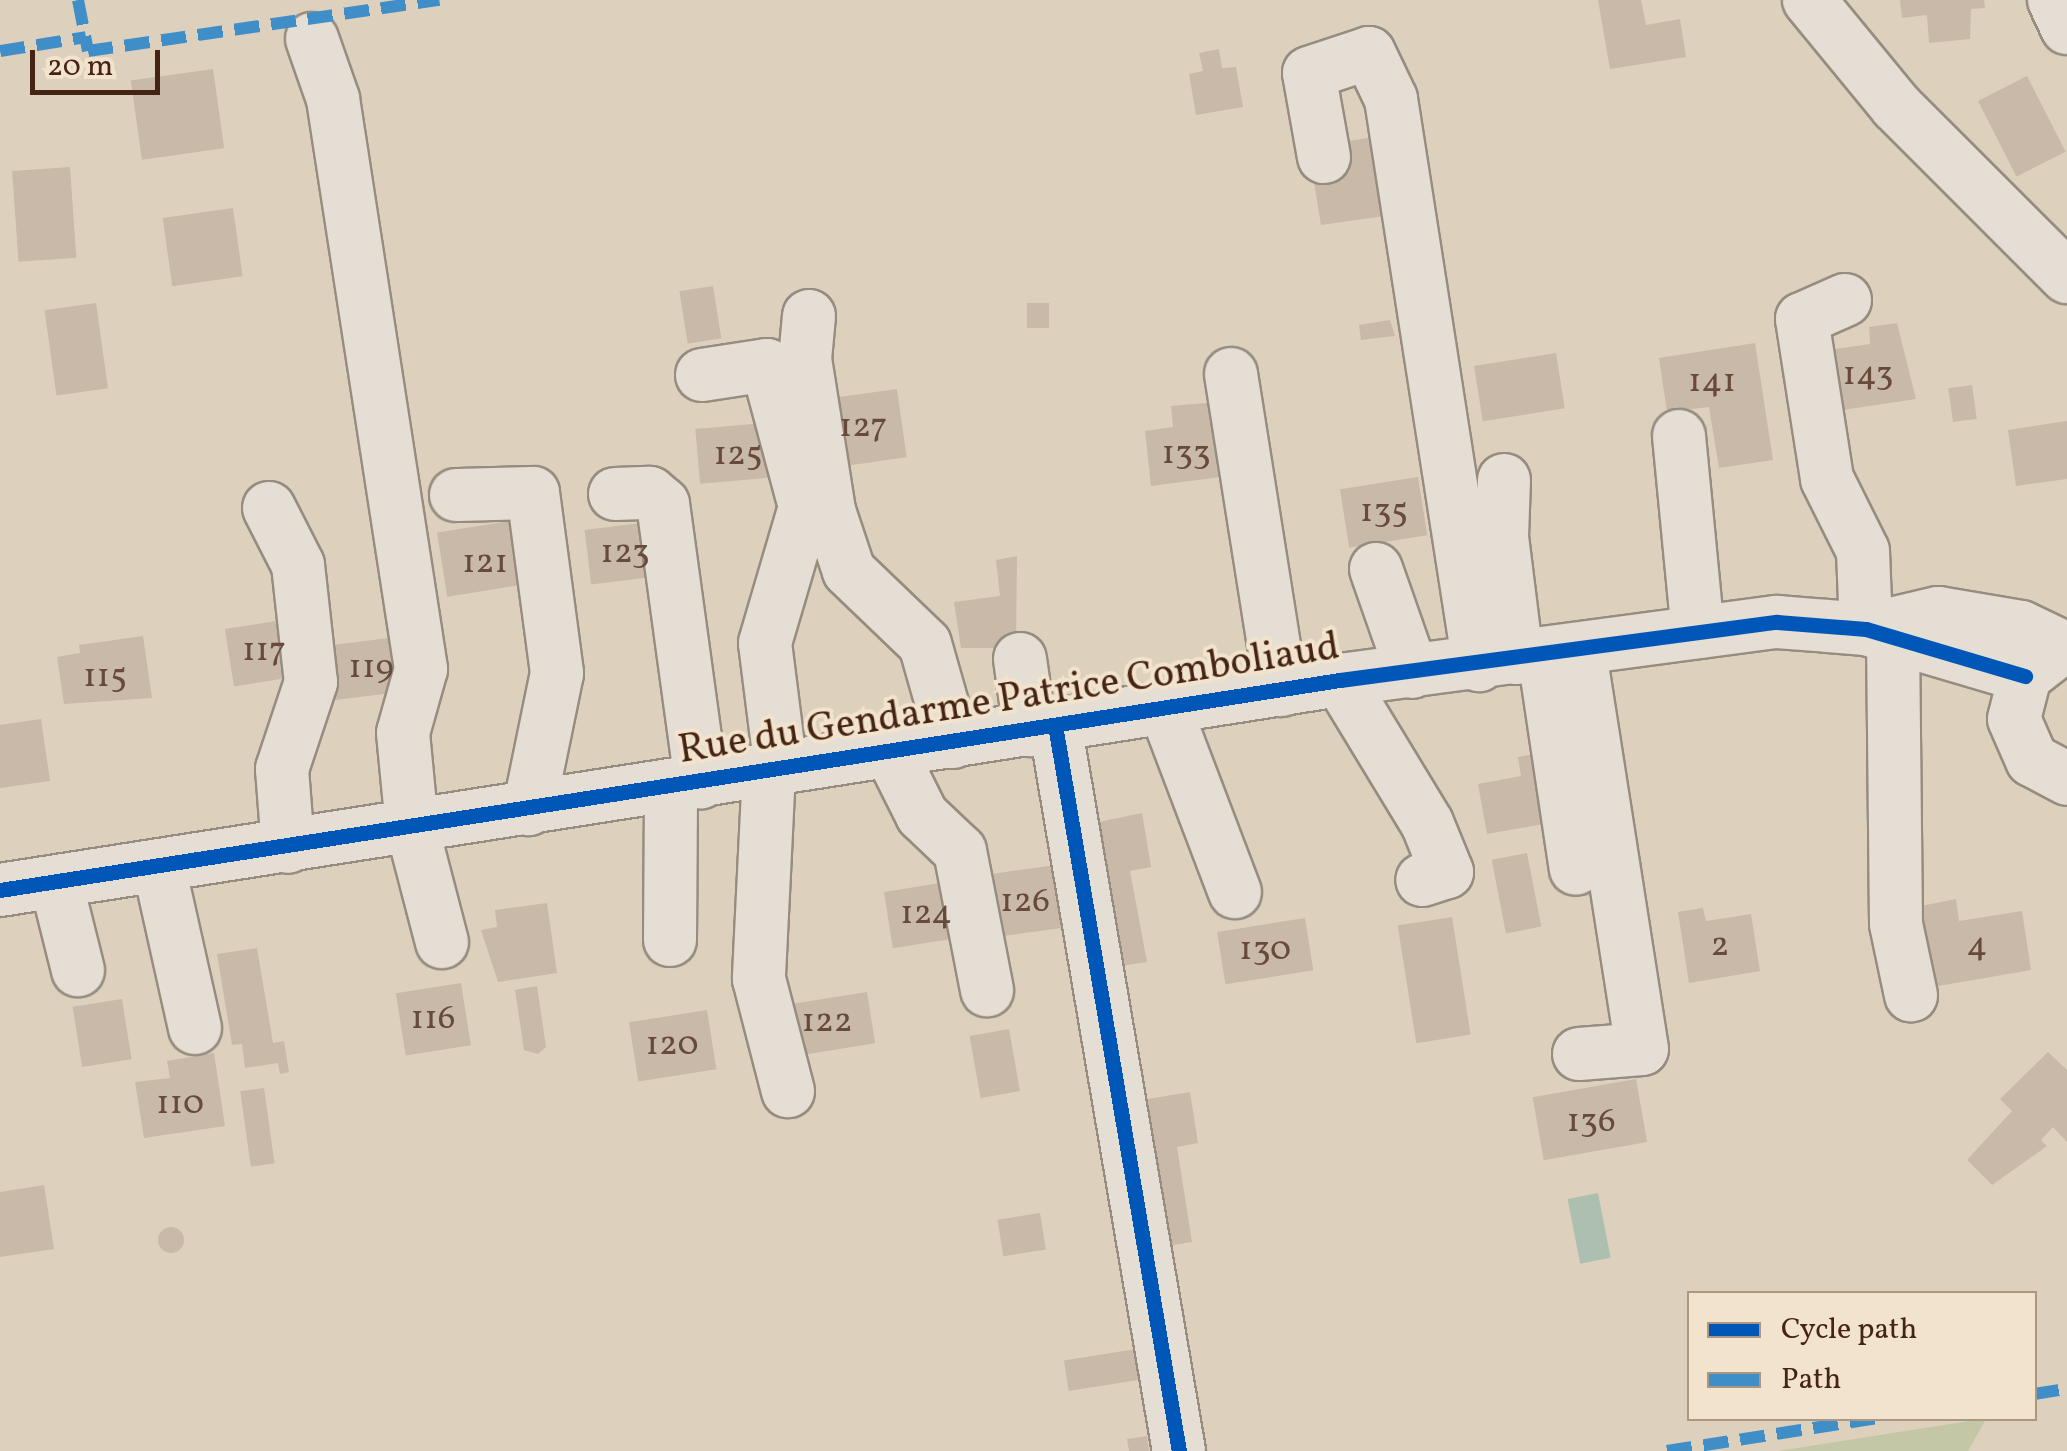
<!DOCTYPE html>
<html>
<head>
<meta charset="utf-8">
<style>
  body { margin:0 }
  #map { position:relative; width:2067px; height:1451px; overflow:hidden; background:#ddd1be; font-family:Vollkorn,serif }
  div>[style] { position:absolute }
  .green>* { inset:0; background:#c4c7a5 }
  .water>* { inset:0; background:#adc0af; transform-origin:0 0 }
  .building>* { inset:0; background:#c8b9a8; transform-origin:0 0 }
  .round { border-radius:50% }
  .roads { filter:drop-shadow(2px 0 #978c7f) drop-shadow(-2px 0 #978c7f) drop-shadow(0 2px #978c7f) drop-shadow(0 -2px #978c7f) }
  .minor>* { height:52px; margin:-26px; padding:0 26px; transform-origin:26px; border-radius:26px; background:#e4ded4 }
  .quiet>* { height:12px; margin-top:-6px; transform-origin:0; background:repeating-linear-gradient(90deg,#408ec8 0 25px,transparent 0 37px) }
  .cycleway>* { height:15px; margin:-7.5px; padding:0 7.5px; transform-origin:7.5px; border-radius:7.5px; background:#0057b8 }
  span { translate:-50% -50%; white-space:nowrap; text-align:center; line-height:1.15; -webkit-text-stroke:8px #f1e3cc; paint-order:stroke }
  .number-label { font-size:35px; color:#674a3a }
  .number-label span { -webkit-text-stroke-width:0 }
  .street-label { font-size:40px; color:#462414 }
  .legend { position:absolute; left:1687px; top:1291px; width:350px; height:130px; box-sizing:border-box; background:#f1e3cc; border:2px solid #ad9782; margin:0; padding:12px 18px; list-style:none; font-size:30px; color:#462414 }
  .legend li { display:flex; align-items:center; gap:20px; height:50px }
  .legend b { width:50px; border:2px solid #ad9782 }
  .scale { position:absolute; left:30px; top:50px; width:130px; height:45px; box-sizing:border-box; border:5px solid #462414; border-top:0; padding-left:12px; font-size:30px; line-height:35px; white-space:nowrap; color:#462414; -webkit-text-stroke:8px #f1e3cc; paint-order:stroke }
</style>
</head>
<body>
<div id="map">
  <div class="green">
    <div style="clip-path:polygon(1986px 1419px,1968px 1451px,1778px 1451px,1982px 1419px)"></div>
  </div>
  <div class="water">
    <div style="left:1598px;top:1193px;width:66px;height:31px;rotate:79deg"></div>
  </div>
  <div class="building">
    <div style="clip-path:polygon(1598px 0,1641px 0,1646px 25px,1680px 19px,1686px 57px,1610px 69px)"></div>
    <div style="clip-path:polygon(1900px 0,1984px 0,1985px 8px,1971px 9px,1970px 39px,1929px 43px,1927px 15px,1902px 18px)"></div>
    <div style="clip-path:polygon(1219px 49px,1222px 68px,1236px 67px,1243px 107px,1196px 115px,1189px 74px,1203px 71px,1199px 53px)"></div>
    <div style="left:213px;top:69px;width:80px;height:83px;rotate:82deg"></div>
    <div style="left:2027px;top:76px;width:85px;height:55px;rotate:63deg"></div>
    <div style="clip-path:polygon(1387px 135px,1399px 214px,1321px 225px,1313px 176px,1336px 143px)"></div>
    <div style="left:70px;top:167px;width:91px;height:58px;rotate:86deg"></div>
    <div style="left:233px;top:208px;width:69px;height:71px;rotate:82deg"></div>
    <div style="left:713px;top:286px;width:53px;height:34px;rotate:81deg"></div>
    <div style="left:96px;top:303px;width:86px;height:52px;rotate:82deg"></div>
    <div style="left:1027px;top:303px;width:22px;height:25px"></div>
    <div style="clip-path:polygon(1390px 320px,1395px 336px,1361px 340px,1359px 325px)"></div>
    <div style="clip-path:polygon(1897px 323px,1916px 399px,1829px 412px,1821px 351px,1870px 344px,1869px 327px)"></div>
    <div style="clip-path:polygon(1755px 343px,1773px 460px,1719px 468px,1709px 407px,1667px 412px,1659px 358px)"></div>
    <div style="left:1556px;top:353px;width:56px;height:83px;rotate:81deg"></div>
    <div style="left:1972px;top:385px;width:34px;height:24px;rotate:82deg"></div>
    <div style="left:897px;top:389px;width:69px;height:78px;rotate:82deg"></div>
    <div style="clip-path:polygon(1217px 402px,1229px 476px,1151px 486px,1145px 431px,1173px 427px,1171px 406px)"></div>
    <div style="clip-path:polygon(2067px 421px,2067px 479px,2016px 486px,2008px 430px)"></div>
    <div style="left:775px;top:422px;width:55px;height:80px;rotate:85deg"></div>
    <div style="left:1418px;top:477px;width:59px;height:79px;rotate:81deg"></div>
    <div style="left:522px;top:519px;width:65px;height:86px;rotate:81deg"></div>
    <div style="left:657px;top:521px;width:55px;height:73px;rotate:83deg"></div>
    <div style="clip-path:polygon(1017px 556px,1016px 648px,961px 648px,954px 602px,1000px 596px,996px 560px)"></div>
    <div style="left:295px;top:618px;width:58px;height:71px;rotate:81deg"></div>
    <div style="clip-path:polygon(143px 636px,152px 698px,64px 704px,57px 657px,80px 653px,79px 645px)"></div>
    <div style="left:405px;top:636px;width:55px;height:77px;rotate:83deg"></div>
    <div style="clip-path:polygon(41px 719px,50px 781px,0 788px,0 725px)"></div>
    <div style="clip-path:polygon(1548px 751px,1560px 821px,1487px 834px,1478px 784px,1521px 776px,1518px 757px)"></div>
    <div style="clip-path:polygon(1142px 813px,1151px 867px,1130px 871px,1147px 962px,1115px 967px,1089px 824px)"></div>
    <div style="left:1527px;top:853px;width:75px;height:36px;rotate:79deg"></div>
    <div style="left:1056px;top:865px;width:63px;height:72px;rotate:82deg"></div>
    <div style="left:959px;top:880px;width:57px;height:76px;rotate:81deg"></div>
    <div style="clip-path:polygon(1956px 899px,1959px 921px,2022px 911px,2031px 970px,1933px 987px,1921px 906px)"></div>
    <div style="clip-path:polygon(547px 903px,557px 973px,498px 982px,481px 930px,497px 927px,495px 910px)"></div>
    <div style="clip-path:polygon(1703px 908px,1706px 921px,1751px 914px,1760px 971px,1689px 983px,1678px 912px)"></div>
    <div style="left:1452px;top:917px;width:119px;height:55px;rotate:81deg"></div>
    <div style="left:1305px;top:918px;width:53px;height:89px;rotate:81deg"></div>
    <div style="clip-path:polygon(257px 948px,273px 1043px,284px 1041px,289px 1072px,280px 1074px,278px 1063px,245px 1068px,242px 1044px,232px 1045px,217px 954px)"></div>
    <div style="left:461px;top:983px;width:63px;height:66px;rotate:81deg"></div>
    <div style="clip-path:polygon(537px 986px,546px 1047px,538px 1054px,524px 1050px,515px 990px)"></div>
    <div style="left:867px;top:992px;width:52px;height:88px;rotate:81deg"></div>
    <div style="left:122px;top:999px;width:61px;height:50px;rotate:81deg"></div>
    <div style="left:707px;top:1010px;width:60px;height:79px;rotate:81deg"></div>
    <div style="left:1009px;top:1029px;width:63px;height:40px;rotate:80deg"></div>
    <div style="clip-path:polygon(2048px 1052px,2067px 1070px,2067px 1142px,2053px 1127px,2041px 1140px,2047px 1146px,1992px 1185px,1967px 1160px,2012px 1111px,2000px 1099px)"></div>
    <div style="clip-path:polygon(214px 1053px,225px 1126px,144px 1138px,135px 1082px,170px 1078px,167px 1061px)"></div>
    <div style="left:1636px;top:1079px;width:64px;height:105px;rotate:80deg"></div>
    <div style="left:264px;top:1088px;width:76px;height:24px;rotate:82deg"></div>
    <div style="clip-path:polygon(1190px 1092px,1198px 1143px,1177px 1147px,1192px 1242px,1160px 1247px,1136px 1101px)"></div>
    <div style="clip-path:polygon(44px 1185px,54px 1249px,0 1257px,0 1192px)"></div>
    <div style="left:1040px;top:1213px;width:37px;height:43px;rotate:81deg"></div>
    <div class="round" style="left:158px;top:1227px;width:26px;height:26px"></div>
    <div style="left:1136px;top:1349px;width:31px;height:73px;rotate:81deg"></div>
    <div style="clip-path:polygon(1147px 1436px,1149px 1451px,1129px 1451px,1127px 1439px)"></div>
  </div>
  <div class="roads">
    <div class="minor">
      <div style="left:1809px;top:0;width:137px;rotate:50.6deg"></div>
      <div style="left:1896px;top:106px;width:242px;rotate:45deg"></div>
      <div style="left:2054px;top:0;width:31px;rotate:65deg"></div>
      <div style="left:312px;top:39px;width:64px;rotate:70.7deg"></div>
      <div style="left:333px;top:99px;width:577px;rotate:81.22deg"></div>
      <div style="left:421px;top:669px;width:66px;rotate:105.7deg"></div>
      <div style="left:403px;top:733px;width:94px;rotate:84.5deg"></div>
      <div style="left:412px;top:827px;width:119px;rotate:75.4deg"></div>
      <div style="left:1324px;top:157px;width:85px;rotate:-100.1deg"></div>
      <div style="left:1309px;top:73px;width:63px;rotate:-18.4deg"></div>
      <div style="left:1369px;top:53px;width:51px;rotate:64.4deg"></div>
      <div style="left:1391px;top:99px;width:573px;rotate:81.16deg"></div>
      <div style="left:1845px;top:300px;width:47px;rotate:156.2deg"></div>
      <div style="left:1802px;top:319px;width:162px;rotate:81.1deg"></div>
      <div style="left:1827px;top:479px;width:80px;rotate:63.4deg"></div>
      <div style="left:1863px;top:551px;width:78px;rotate:87.8deg"></div>
      <div style="left:809px;top:316px;width:43px;rotate:95.3deg"></div>
      <div style="left:805px;top:359px;width:154px;rotate:81deg"></div>
      <div style="left:829px;top:511px;width:63px;rotate:71.6deg"></div>
      <div style="left:849px;top:571px;width:105px;rotate:43.8deg"></div>
      <div style="left:925px;top:644px;width:102px;rotate:74.1deg"></div>
      <div style="left:1231px;top:374px;width:320px;rotate:81deg"></div>
      <div style="left:702px;top:375px;width:66px;rotate:-8.7deg"></div>
      <div style="left:767px;top:365px;width:147px;rotate:75deg"></div>
      <div style="left:805px;top:507px;width:142px;rotate:106.4deg"></div>
      <div style="left:765px;top:643px;width:127px;rotate:82.8deg"></div>
      <div style="left:1679px;top:436px;width:197px;rotate:84.5deg"></div>
      <div style="left:1504px;top:480px;width:57px;rotate:92deg"></div>
      <div style="left:1502px;top:537px;width:122px;rotate:82.9deg"></div>
      <div style="left:615px;top:494px;width:35px;rotate:-2deg"></div>
      <div style="left:650px;top:493px;width:17px;rotate:40deg"></div>
      <div style="left:663px;top:504px;width:281px;rotate:82.2deg"></div>
      <div style="left:456px;top:495px;width:77px;rotate:-1.5deg"></div>
      <div style="left:533px;top:493px;width:182px;rotate:82.4deg"></div>
      <div style="left:557px;top:673px;width:139px;rotate:101.6deg"></div>
      <div style="left:269px;top:508px;width:64px;rotate:63deg"></div>
      <div style="left:298px;top:565px;width:118px;rotate:83.7deg"></div>
      <div style="left:311px;top:682px;width:92px;rotate:108.4deg"></div>
      <div style="left:282px;top:769px;width:78px;rotate:85.6deg"></div>
      <div style="left:1376px;top:569px;width:109px;rotate:70.7deg"></div>
      <div style="left:1878px;top:627px;width:62px;rotate:-13.1deg"></div>
      <div style="left:1938px;top:613px;width:84px;rotate:9.6deg"></div>
      <div style="left:2021px;top:627px;width:51px;rotate:25.6deg"></div>
      <div style="left:1893px;top:637px;width:287px;rotate:89.4deg"></div>
      <div style="left:1896px;top:924px;width:73px;rotate:78.1deg"></div>
      <div style="left:1544px;top:656px;width:215px;rotate:81.5deg"></div>
      <div style="left:2051px;top:656px;width:33px;rotate:142deg"></div>
      <div style="left:2025px;top:676px;width:44px;rotate:104.3deg"></div>
      <div style="left:2014px;top:719px;width:45px;rotate:66.3deg"></div>
      <div style="left:2032px;top:760px;width:40px;rotate:28deg"></div>
      <div style="left:1020px;top:659px;width:72px;rotate:82deg"></div>
      <div style="left:1340px;top:680px;width:167px;rotate:58.7deg"></div>
      <div style="left:1427px;top:823px;width:53px;rotate:67.8deg"></div>
      <div style="left:1447px;top:872px;width:26px;rotate:162deg"></div>
      <div style="left:1165px;top:708px;width:197px;rotate:69.2deg"></div>
      <div style="left:1055px;top:725px;width:737px;rotate:80.31deg"></div>
      <div style="left:890px;top:751px;width:72px;rotate:63.4deg"></div>
      <div style="left:922px;top:815px;width:52px;rotate:43.5deg"></div>
      <div style="left:960px;top:851px;width:142px;rotate:79deg"></div>
      <div style="left:769px;top:771px;width:208px;rotate:92.8deg"></div>
      <div style="left:759px;top:979px;width:116px;rotate:75.5deg"></div>
      <div style="left:159px;top:867px;width:165px;rotate:77.4deg"></div>
      <div style="left:56px;top:882px;width:91px;rotate:76deg"></div>
      <div style="left:0;top:890px;width:1356px;rotate:-8.91deg"></div>
      <div style="left:1340px;top:680px;width:441px;rotate:-7.6deg"></div>
      <div style="left:1777px;top:622px;width:89px;rotate:4.5deg"></div>
      <div style="left:1866px;top:629px;width:166px;rotate:16.5deg"></div>
      <div style="left:670px;top:940px;width:153px;rotate:-89.6deg"></div>
      <div style="left:1579px;top:1054px;width:63px;rotate:-4.5deg"></div>
      <div style="left:1642px;top:1049px;width:403px;rotate:-98.9deg"></div>
    </div>
  </div>
  <div class="quiet">
    <div style="left:78px;top:0;width:52px;rotate:78.9deg"></div>
    <div style="left:88px;top:51px;width:355px;rotate:-8.3deg"></div>
    <div style="left:0;top:51px;width:87px;rotate:-9.2deg"></div>
    <div style="left:2034px;top:1394px;width:33px;rotate:-9deg"></div>
    <div style="left:1667px;top:1451px;width:213px;rotate:-8.9deg"></div>
  </div>
  <div class="cycleway">
    <div style="left:1055px;top:725px;width:737px;rotate:80.31deg"></div>
    <div style="left:0;top:890px;width:1356px;rotate:-8.91deg"></div>
    <div style="left:1340px;top:680px;width:441px;rotate:-7.6deg"></div>
    <div style="left:1777px;top:622px;width:89px;rotate:4.5deg"></div>
    <div style="left:1866px;top:629px;width:166px;rotate:16.5deg"></div>
  </div>
  <div class="number-label">
    <span style="left:1868px;top:375px">143</span>
    <span style="left:1712px;top:382px">141</span>
    <span style="left:863px;top:427px">127</span>
    <span style="left:1186px;top:454px">133</span>
    <span style="left:738px;top:455px">125</span>
    <span style="left:1384px;top:512px">135</span>
    <span style="left:625px;top:553px">123</span>
    <span style="left:485px;top:563px">121</span>
    <span style="left:264px;top:651px">117</span>
    <span style="left:371px;top:668px">119</span>
    <span style="left:105px;top:677px">115</span>
    <span style="left:1025px;top:902px">126</span>
    <span style="left:926px;top:914px">124</span>
    <span style="left:1720px;top:946px">2</span>
    <span style="left:1977px;top:946px">4</span>
    <span style="left:1265px;top:950px">130</span>
    <span style="left:433px;top:1019px">116</span>
    <span style="left:827px;top:1022px">122</span>
    <span style="left:672px;top:1045px">120</span>
    <span style="left:180px;top:1104px">110</span>
    <span style="left:1591px;top:1122px">136</span>
  </div>
  <div class="street-label">
    <span style="left:1009px;top:700px;rotate:-9deg">Rue du Gendarme Patrice Comboliaud</span>
  </div>
  <ul class="legend">
  <li><b style="height:12px;background:#0057b8"></b>Cycle path</li>
  <li><b style="height:12px;background:#408ec8"></b>Path</li>
  </ul>
  <div class="scale">20 m</div>
</div>
</body>
</html>
